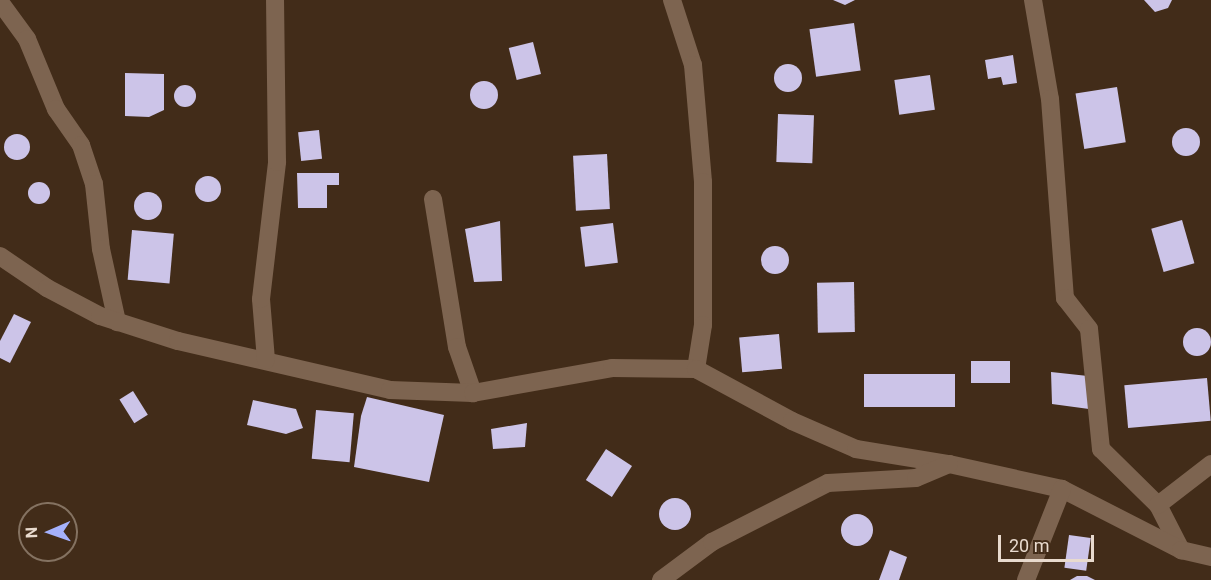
<!DOCTYPE html>
<html>
<head>
<meta charset="utf-8">
<style>
  body { margin:0 }
  #map { position:relative; width:1211px; height:580px; overflow:hidden; background:#422c19; font-family:Roboto,sans-serif }
  div>[style] { position:absolute }
  .building>* { inset:0; background:#ccc4e8; transform-origin:0 0 }
  .round { border-radius:50% }
  .minor>* { height:18px; margin:-9px; padding:0 9px; transform-origin:9px; border-radius:9px; background:#7d6450 }
  span { translate:-50% -50%; white-space:nowrap; text-align:center; line-height:1.15; -webkit-text-stroke:6px #422c19; paint-order:stroke }
  .north { position:absolute; left:18px; top:502px; width:60px; height:60px; box-sizing:border-box; background:#422c19; border:2px solid #847261; border-radius:50%; rotate:268deg; font-size:16px; font-weight:700; line-height:24px; text-align:center; color:#e8dace }
  .north::after { content:''; display:block; margin:auto; width:21px; height:27px; background:#a5b1fc; clip-path:polygon(50% 0,100% 100%,50% 72%,0 100%) }
  .scale { position:absolute; left:998px; top:535px; width:96px; height:27px; box-sizing:border-box; border:3px solid #e8dace; border-top:0; padding-left:8px; font-size:18px; line-height:21px; white-space:nowrap; color:#e8dace; -webkit-text-stroke:4px #422c19; paint-order:stroke }
</style>
</head>
<body>
<div id="map">
  <div class="building">
    <div style="clip-path:polygon(833px 0,855px 0,845px 5px)"></div>
    <div style="clip-path:polygon(1144px 0,1172px 0,1168px 8px,1155px 12px)"></div>
    <div style="left:854px;top:23px;width:48px;height:45px;rotate:82deg"></div>
    <div style="left:533px;top:42px;width:33px;height:25px;rotate:76deg"></div>
    <div style="clip-path:polygon(1013px 55px,1017px 83px,1003px 85px,1001px 77px,988px 79px,985px 60px)"></div>
    <div class="round" style="left:774px;top:64px;width:28px;height:28px"></div>
    <div style="clip-path:polygon(125px 73px,164px 74px,164px 110px,149px 117px,125px 116px)"></div>
    <div style="left:930px;top:75px;width:35px;height:36px;rotate:82deg"></div>
    <div class="round" style="left:470px;top:81px;width:28px;height:28px"></div>
    <div class="round" style="left:174px;top:85px;width:22px;height:22px"></div>
    <div style="left:1117px;top:87px;width:56px;height:42px;rotate:81deg"></div>
    <div style="left:778px;top:114px;width:36px;height:48px;rotate:2deg"></div>
    <div class="round" style="left:1172px;top:128px;width:28px;height:28px"></div>
    <div style="left:319px;top:130px;width:29px;height:21px;rotate:84deg"></div>
    <div class="round" style="left:4px;top:134px;width:26px;height:26px"></div>
    <div style="left:607px;top:154px;width:55px;height:34px;rotate:87deg"></div>
    <div style="clip-path:polygon(297px 173px,339px 173px,339px 185px,327px 185px,327px 208px,298px 208px)"></div>
    <div class="round" style="left:195px;top:176px;width:26px;height:26px"></div>
    <div class="round" style="left:28px;top:182px;width:22px;height:22px"></div>
    <div class="round" style="left:134px;top:192px;width:28px;height:28px"></div>
    <div style="left:1182px;top:220px;width:45px;height:32px;rotate:74deg"></div>
    <div style="clip-path:polygon(500px 221px,502px 281px,474px 282px,465px 229px)"></div>
    <div style="left:613px;top:223px;width:40px;height:33px;rotate:83deg"></div>
    <div style="left:132px;top:230px;width:42px;height:50px;rotate:5deg"></div>
    <div class="round" style="left:761px;top:246px;width:28px;height:28px"></div>
    <div style="left:854px;top:282px;width:50px;height:37px;rotate:89deg"></div>
    <div style="clip-path:polygon(14px 314px,31px 322px,10px 363px,0 358px,0 341px)"></div>
    <div class="round" style="left:1183px;top:328px;width:28px;height:28px"></div>
    <div style="left:779px;top:334px;width:35px;height:40px;rotate:85deg"></div>
    <div style="left:971px;top:361px;width:39px;height:22px"></div>
    <div style="clip-path:polygon(1051px 372px,1088px 376px,1089px 409px,1052px 404px)"></div>
    <div style="left:864px;top:374px;width:91px;height:33px"></div>
    <div style="left:1207px;top:378px;width:43px;height:83px;rotate:85deg"></div>
    <div style="left:133px;top:391px;width:28px;height:16px;rotate:58deg"></div>
    <div style="clip-path:polygon(367px 397px,444px 415px,429px 482px,354px 467px,361px 416px)"></div>
    <div style="clip-path:polygon(253px 400px,296px 409px,303px 428px,286px 434px,247px 425px)"></div>
    <div style="left:316px;top:410px;width:38px;height:49px;rotate:5deg"></div>
    <div style="clip-path:polygon(527px 423px,525px 447px,493px 449px,491px 429px)"></div>
    <div style="left:606px;top:449px;width:31px;height:37px;rotate:33deg"></div>
    <div class="round" style="left:659px;top:498px;width:32px;height:32px"></div>
    <div class="round" style="left:841px;top:514px;width:32px;height:32px"></div>
    <div style="left:1069px;top:535px;width:22px;height:33px;rotate:8deg"></div>
    <div style="clip-path:polygon(890px 550px,907px 557px,899px 580px,879px 580px)"></div>
    <div style="clip-path:polygon(1077px 576px,1087px 576px,1095px 580px,1070px 580px)"></div>
  </div>
  <div class="minor">
    <div style="left:672px;top:0;width:68px;rotate:72.1deg"></div>
    <div style="left:693px;top:65px;width:117px;rotate:85.1deg"></div>
    <div style="left:703px;top:182px;width:143px;rotate:90deg"></div>
    <div style="left:703px;top:325px;width:45px;rotate:99deg"></div>
    <div style="left:1033px;top:0;width:100px;rotate:80.3deg"></div>
    <div style="left:1050px;top:99px;width:200px;rotate:85.7deg"></div>
    <div style="left:1065px;top:298px;width:39px;rotate:52deg"></div>
    <div style="left:1089px;top:329px;width:121px;rotate:84.3deg"></div>
    <div style="left:1101px;top:449px;width:80px;rotate:44.5deg"></div>
    <div style="left:1158px;top:505px;width:51px;rotate:62.9deg"></div>
    <div style="left:0;top:2px;width:46px;rotate:53.9deg"></div>
    <div style="left:27px;top:39px;width:76px;rotate:67.5deg"></div>
    <div style="left:56px;top:109px;width:44px;rotate:55.2deg"></div>
    <div style="left:81px;top:145px;width:41px;rotate:71.6deg"></div>
    <div style="left:94px;top:184px;width:65px;rotate:83.9deg"></div>
    <div style="left:101px;top:249px;width:75px;rotate:77.6deg"></div>
    <div style="left:433px;top:199px;width:150px;rotate:80.8deg"></div>
    <div style="left:457px;top:347px;width:49px;rotate:70.8deg"></div>
    <div style="left:0;top:256px;width:57px;rotate:34.2deg"></div>
    <div style="left:47px;top:288px;width:60px;rotate:27.8deg"></div>
    <div style="left:100px;top:316px;width:82px;rotate:17.8deg"></div>
    <div style="left:178px;top:341px;width:218px;rotate:13deg"></div>
    <div style="left:390px;top:390px;width:83px;rotate:2.1deg"></div>
    <div style="left:473px;top:393px;width:141px;rotate:-10.2deg"></div>
    <div style="left:612px;top:368px;width:84px;rotate:0.7deg"></div>
    <div style="left:696px;top:369px;width:109px;rotate:28.4deg"></div>
    <div style="left:792px;top:421px;width:70px;rotate:23.6deg"></div>
    <div style="left:856px;top:449px;width:94px;rotate:9.2deg"></div>
    <div style="left:949px;top:464px;width:116px;rotate:12.5deg"></div>
    <div style="left:1062px;top:489px;width:134px;rotate:27.1deg"></div>
    <div style="left:1181px;top:550px;width:31px;rotate:13deg"></div>
    <div style="left:266px;top:360px;width:61px;rotate:-94.7deg"></div>
    <div style="left:261px;top:299px;width:138px;rotate:-83.3deg"></div>
    <div style="left:277px;top:162px;width:162px;rotate:-90.7deg"></div>
    <div style="left:1158px;top:505px;width:67px;rotate:-37.7deg"></div>
    <div style="left:661px;top:580px;width:64px;rotate:-36.7deg"></div>
    <div style="left:712px;top:542px;width:130px;rotate:-27deg"></div>
    <div style="left:828px;top:483px;width:88px;rotate:-3.3deg"></div>
    <div style="left:916px;top:478px;width:36px;rotate:-23deg"></div>
    <div style="left:1026px;top:580px;width:98px;rotate:-68.4deg"></div>
  </div>
  <div class="north">N</div>
  <div class="scale">20 m</div>
</div>
</body>
</html>
